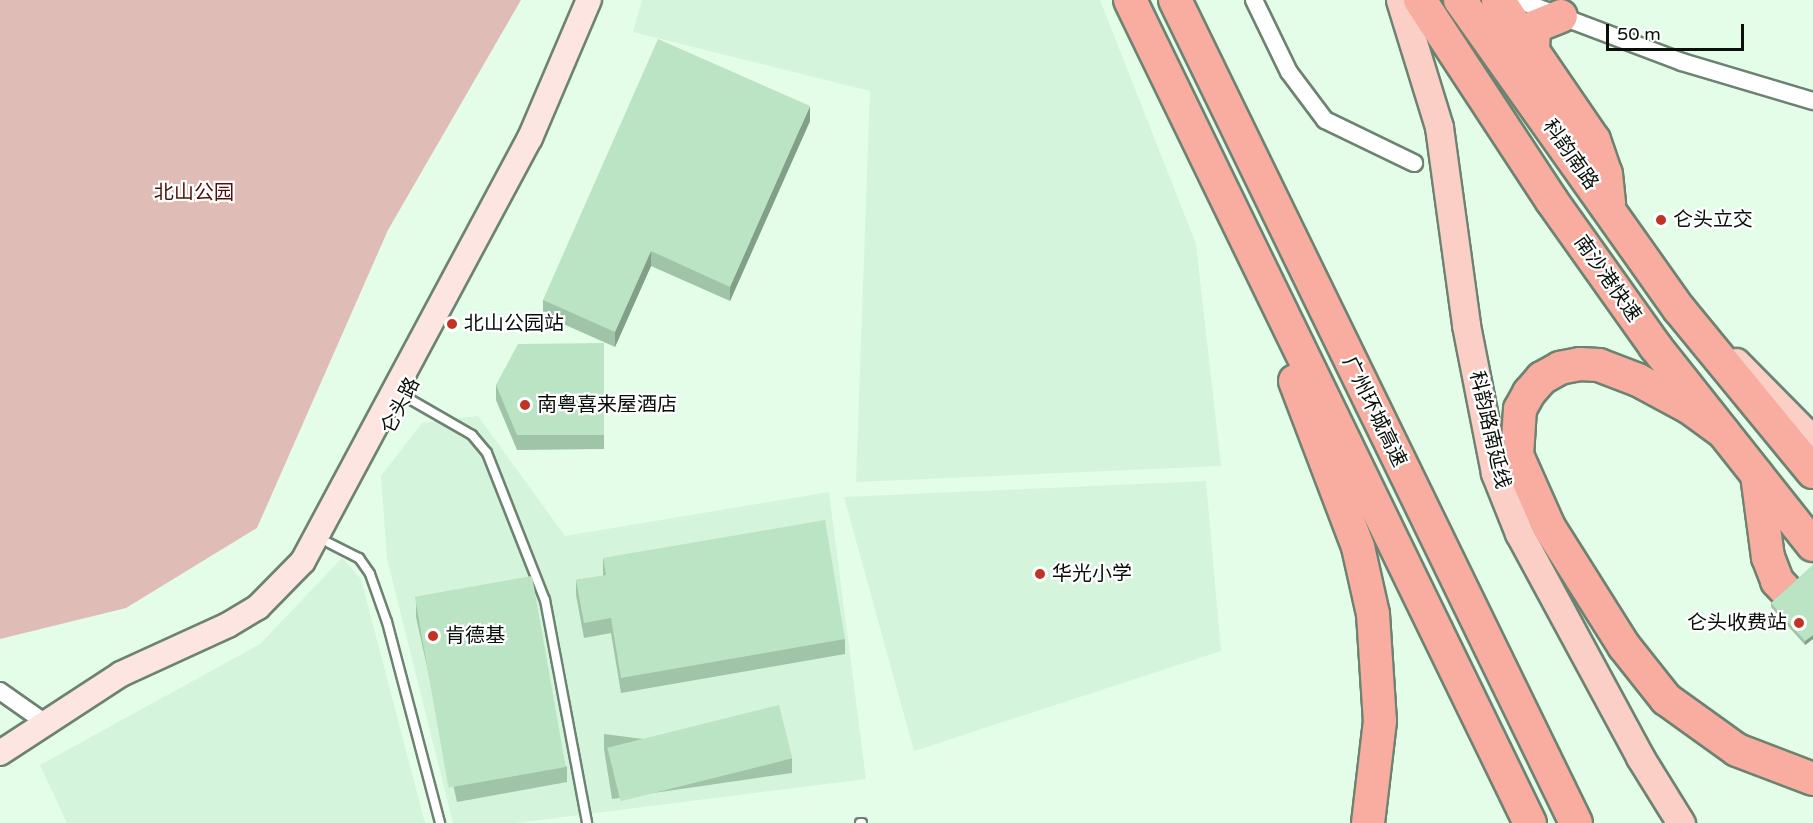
<!DOCTYPE html>
<html>
<head>
<meta charset="utf-8">
<style>
  body { margin:0 }
  #map { position:relative; width:1813px; height:823px; overflow:hidden; background:#e4fde9; font-family:"Varela Round","Noto Sans SC",sans-serif }
  div>[style] { position:absolute }
  .built>* { inset:0; background:#d4f4db }
  .green>* { inset:0; background:#dfbdb6 }
  .roads { filter:drop-shadow(2px 0 #6d8371) drop-shadow(-2px 0 #6d8371) drop-shadow(0 2px #6d8371) drop-shadow(0 -2px #6d8371) }
  .lane>* { height:8px; margin:-4px; padding:0 4px; transform-origin:4px; border-radius:4px; background:#fff }
  .street>* { height:16px; margin:-8px; padding:0 8px; transform-origin:8px; border-radius:8px; background:#fff }
  .secondary>* { height:24px; margin:-12px; padding:0 12px; transform-origin:12px; border-radius:12px; background:#fde6e2 }
  .primary>* { height:27px; margin:-13.5px; padding:0 13.5px; transform-origin:13.5px; border-radius:13.5px; background:#fbcec6 }
  .highway>* { height:32px; margin:-16px; padding:0 16px; transform-origin:16px; border-radius:16px; background:#f8ada0 }
  .wall>* { inset:0; background:#a0c4a8 }
  .shaded-wall>* { inset:0; background:#82a088 }
  .building>* { inset:0; background:#bae4c3; transform-origin:0 0 }
  .dots>* { width:16px; height:16px; translate:-50% -50%; box-sizing:border-box; border:3px solid #fff; border-radius:50% }
  span { translate:-50% -50%; white-space:nowrap; text-align:center; line-height:1.15; -webkit-text-stroke:4.5px #fff; paint-order:stroke }
  .street-label { font-size:20px; color:#081009 }
  .park-label { font-size:20px; color:#4e1009 }
  .poi-label { font-size:20px; color:#081009 }
  .left { translate:0 -50%; text-align:left }
  .right { translate:-100% -50%; text-align:right }
  .scale { position:absolute; left:1606px; top:24px; width:138px; height:27px; box-sizing:border-box; border:3px solid #081009; border-top:0; padding-left:8px; font-size:18px; line-height:21px; white-space:nowrap; color:#081009; -webkit-text-stroke:4px #fff; paint-order:stroke }
</style>
</head>
<body>
<div id="map">
  <div class="built">
    <div style="clip-path:polygon(642px 0,1100px 0,1196px 244px,1221px 466px,856px 482px,870px 91px,633px 32px)"></div>
    <div style="clip-path:polygon(478px 416px,565px 536px,829px 492px,866px 779px,516px 823px,453px 823px,387px 559px,381px 476px,422px 423px)"></div>
    <div style="clip-path:polygon(1206px 481px,1221px 651px,914px 751px,844px 497px)"></div>
    <div style="clip-path:polygon(342px 558px,361px 579px,425px 823px,67px 823px,40px 765px,260px 644px)"></div>
  </div>
  <div class="green">
    <div style="clip-path:polygon(0 0,521px 0,388px 230px,257px 528px,126px 608px,0 639px)"></div>
  </div>
  <div class="roads">
    <div class="lane">
      <div style="left:406px;top:397px;width:76px;rotate:29.9deg"></div>
      <div style="left:472px;top:435px;width:23px;rotate:50deg"></div>
      <div style="left:487px;top:453px;width:158px;rotate:68.5deg"></div>
      <div style="left:545px;top:600px;width:227px;rotate:79.3deg"></div>
      <div style="left:329px;top:543px;width:34px;rotate:27deg"></div>
      <div style="left:359px;top:558px;width:19px;rotate:55deg"></div>
      <div style="left:370px;top:574px;width:51px;rotate:70.5deg"></div>
      <div style="left:387px;top:622px;width:208px;rotate:75.2deg"></div>
      <div style="left:860px;top:823px;width:2px"></div>
    </div>
    <div class="street">
      <div style="left:1254px;top:0;width:80px;rotate:64.1deg"></div>
      <div style="left:1289px;top:72px;width:60px;rotate:53.1deg"></div>
      <div style="left:1325px;top:120px;width:99px;rotate:25.8deg"></div>
      <div style="left:1518px;top:0;width:175px;rotate:20.7deg"></div>
      <div style="left:1682px;top:62px;width:137px;rotate:16.6deg"></div>
      <div style="left:0;top:691px;width:57px;rotate:35.1deg"></div>
    </div>
    <div class="secondary">
      <div style="left:0;top:753px;width:145px;rotate:-33.1deg"></div>
      <div style="left:121px;top:674px;width:118px;rotate:-24.6deg"></div>
      <div style="left:228px;top:625px;width:35px;rotate:-31deg"></div>
      <div style="left:258px;top:607px;width:64px;rotate:-45.6deg"></div>
      <div style="left:303px;top:561px;width:480px;rotate:-61.8deg"></div>
      <div style="left:530px;top:138px;width:150px;rotate:-66.9deg"></div>
    </div>
    <div class="primary">
      <div style="left:1400px;top:0;width:133px;rotate:72.9deg"></div>
      <div style="left:1439px;top:127px;width:200px;rotate:82.2deg"></div>
      <div style="left:1466px;top:325px;width:151px;rotate:78.9deg"></div>
      <div style="left:1495px;top:473px;width:65px;rotate:68.2deg"></div>
      <div style="left:1519px;top:533px;width:255px;rotate:61.6deg"></div>
      <div style="left:1640px;top:757px;width:78px;rotate:58.2deg"></div>
      <div style="left:1736px;top:362px;width:110px;rotate:45.4deg"></div>
    </div>
    <div class="highway">
      <div style="left:1130px;top:0;width:915px;rotate:64.08deg"></div>
      <div style="left:1175px;top:0;width:915px;rotate:64.02deg"></div>
      <div style="left:1420px;top:0;width:240px;rotate:56.7deg"></div>
      <div style="left:1552px;top:201px;width:178px;rotate:54.6deg"></div>
      <div style="left:1655px;top:346px;width:254px;rotate:51.6deg"></div>
      <div style="left:1460px;top:0;width:379px;rotate:54.7deg"></div>
      <div style="left:1679px;top:309px;width:211px;rotate:50.6deg"></div>
      <div style="left:1498px;top:0;width:170px;rotate:55.6deg"></div>
      <div style="left:1594px;top:140px;width:36px;rotate:71deg"></div>
      <div style="left:1606px;top:174px;width:30px;rotate:84deg"></div>
      <div style="left:1533px;top:49px;width:22px;rotate:-87deg"></div>
      <div style="left:1534px;top:27px;width:29px;rotate:-22deg"></div>
      <div style="left:1295px;top:381px;width:178px;rotate:69.2deg"></div>
      <div style="left:1358px;top:547px;width:69px;rotate:77.4deg"></div>
      <div style="left:1373px;top:614px;width:107px;rotate:86.3deg"></div>
      <div style="left:1380px;top:721px;width:103px;rotate:96.7deg"></div>
      <div style="left:1723px;top:432px;width:41px;rotate:-144deg"></div>
      <div style="left:1690px;top:408px;width:59px;rotate:-151.7deg"></div>
      <div style="left:1638px;top:380px;width:42px;rotate:-159deg"></div>
      <div style="left:1599px;top:365px;width:19px;rotate:-177deg"></div>
      <div style="left:1580px;top:364px;width:20px;rotate:169deg"></div>
      <div style="left:1560px;top:368px;width:21px;rotate:151deg"></div>
      <div style="left:1542px;top:378px;width:20px;rotate:131deg"></div>
      <div style="left:1529px;top:393px;width:18px;rotate:119deg"></div>
      <div style="left:1520px;top:409px;width:46px;rotate:93.7deg"></div>
      <div style="left:1517px;top:455px;width:79px;rotate:66deg"></div>
      <div style="left:1549px;top:527px;width:141px;rotate:57.8deg"></div>
      <div style="left:1624px;top:646px;width:68px;rotate:51.6deg"></div>
      <div style="left:1666px;top:699px;width:87px;rotate:35.7deg"></div>
      <div style="left:1737px;top:750px;width:81px;rotate:20.9deg"></div>
      <div style="left:1757px;top:475px;width:83px;rotate:82.4deg"></div>
      <div style="left:1768px;top:557px;width:26px;rotate:69deg"></div>
      <div style="left:1777px;top:581px;width:16px;rotate:47deg"></div>
    </div>
  </div>
  <div class="wall">
    <div style="clip-path:polygon(810px 121px,730px 301px,651px 266px,615px 347px,543px 315px,543px 300px)"></div>
    <div style="clip-path:polygon(604px 343px,604px 449px,517px 450px,496px 400px,496px 385px)"></div>
    <div style="clip-path:polygon(603px 558px,845px 639px,845px 654px,621px 693px,611px 633px,584px 638px,576px 595px,576px 580px,603px 576px)"></div>
    <div style="clip-path:polygon(1813px 565px,1813px 639px,1805px 645px,1771px 607px,1771px 603px)"></div>
    <div style="clip-path:polygon(416px 603px,567px 767px,567px 782px,457px 802px,416px 617px)"></div>
    <div style="clip-path:polygon(604px 734px,792px 758px,792px 773px,612px 799px,604px 749px)"></div>
  </div>
  <div class="shaded-wall">
    <div style="clip-path:polygon(810px 106px,810px 121px,730px 301px,730px 287px)"></div>
    <div style="clip-path:polygon(651px 251px,651px 266px,615px 347px,615px 332px)"></div>
    <div style="clip-path:polygon(1813px 635px,1813px 639px,1805px 645px,1805px 641px)"></div>
  </div>
  <div class="building">
    <div style="clip-path:polygon(658px 39px,810px 106px,730px 287px,651px 251px,615px 332px,543px 300px)"></div>
    <div style="clip-path:polygon(604px 343px,604px 435px,517px 435px,496px 385px,518px 344px)"></div>
    <div style="clip-path:polygon(825px 520px,845px 639px,621px 678px,611px 618px,584px 623px,576px 580px,606px 575px,603px 558px)"></div>
    <div style="clip-path:polygon(1813px 565px,1813px 635px,1805px 641px,1771px 603px)"></div>
    <div style="left:532px;top:576px;width:194px;height:119px;rotate:80deg"></div>
    <div style="left:779px;top:705px;width:55px;height:177px;rotate:76deg"></div>
  </div>
  <div class="dots">
    <div style="left:1661px;top:220px;background:#c13425"></div>
    <div style="left:452px;top:324px;background:#c13425"></div>
    <div style="left:525px;top:405px;background:#c13425"></div>
    <div style="left:1040px;top:574px;background:#c13425"></div>
    <div style="left:1799px;top:623px;background:#c13425"></div>
    <div style="left:433px;top:636px;background:#c13425"></div>
  </div>
  <div class="street-label">
    <span style="left:1570px;top:155px;rotate:55deg">科韵南路</span>
    <span style="left:1607px;top:279px;rotate:55deg">南沙港快速</span>
    <span style="left:401px;top:406px;rotate:-63deg">仑头路</span>
    <span style="left:1374px;top:412px;rotate:64deg">广州环城高速</span>
    <span style="left:1489px;top:430px;rotate:77deg">科韵路南延线</span>
  </div>
  <div class="park-label">
    <span style="left:194px;top:193px">北山公园</span>
  </div>
  <div class="poi-label">
    <span class="left" style="left:1673px;top:220px">仑头立交</span>
    <span class="left" style="left:464px;top:324px">北山公园站</span>
    <span class="left" style="left:537px;top:405px">南粤喜来屋酒店</span>
    <span class="left" style="left:1052px;top:574px">华光小学</span>
    <span class="right" style="left:1787px;top:623px">仑头收费站</span>
    <span class="left" style="left:445px;top:636px">肯德基</span>
  </div>
  <div class="scale">50 m</div>
</div>
</body>
</html>
